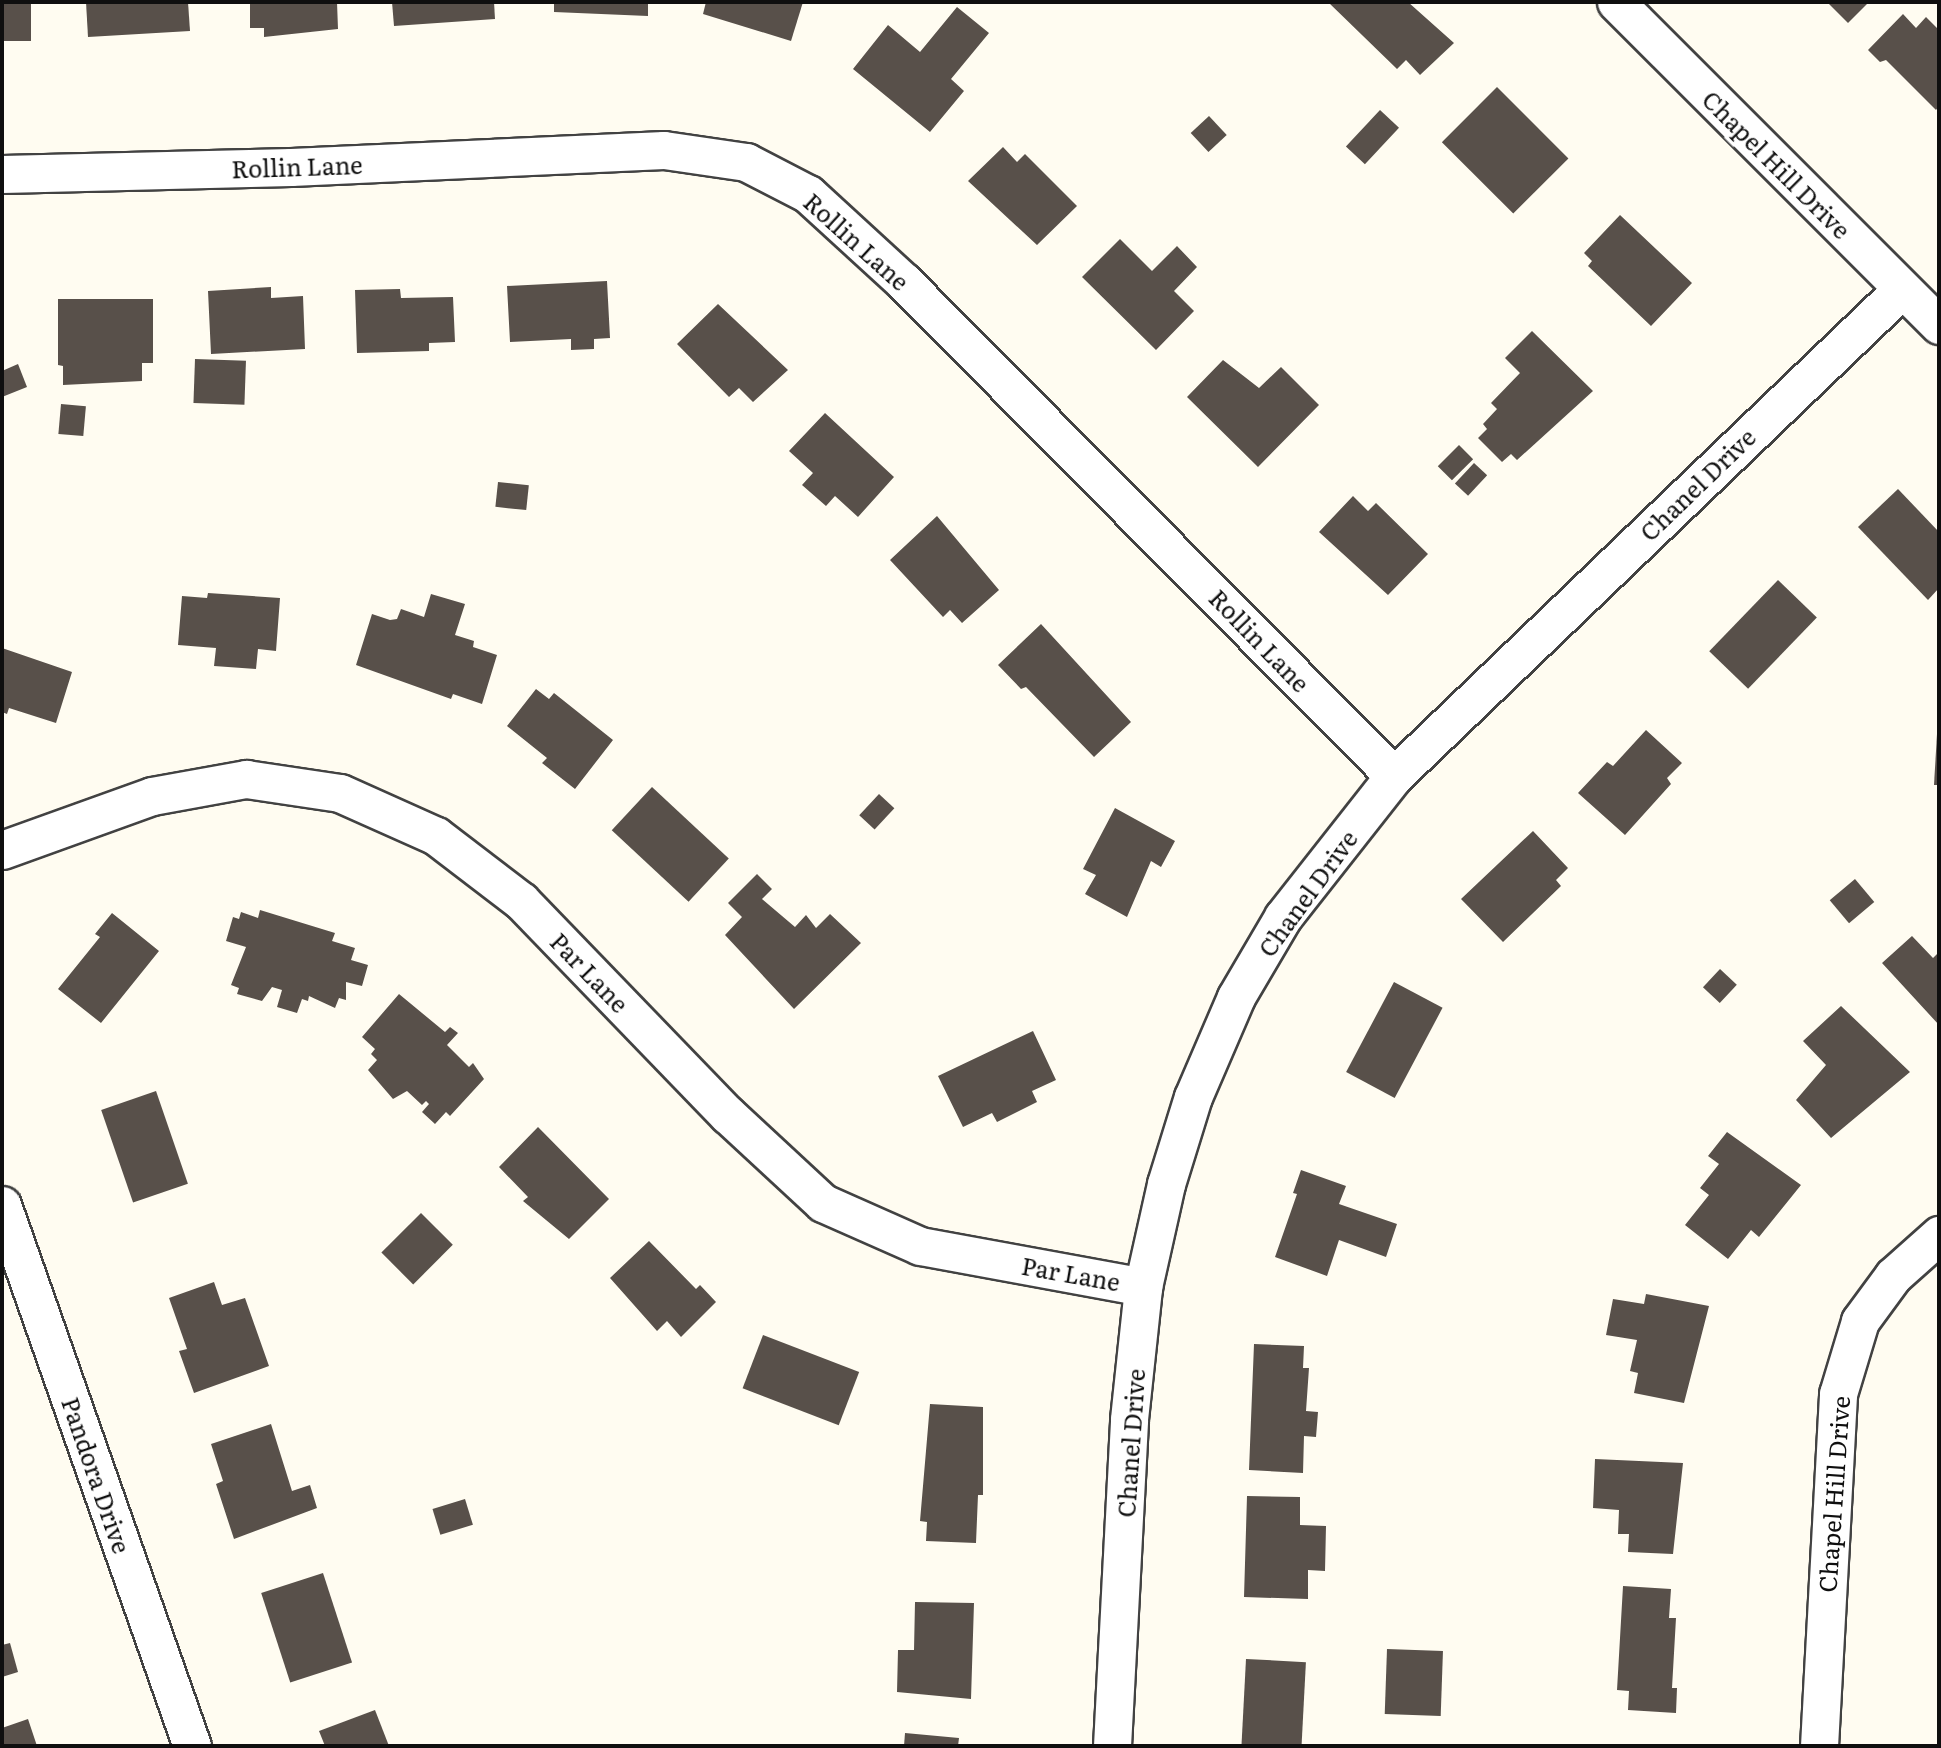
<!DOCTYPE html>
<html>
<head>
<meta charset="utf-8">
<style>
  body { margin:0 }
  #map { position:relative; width:1941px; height:1748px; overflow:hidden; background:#fffcf1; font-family:Literata,serif }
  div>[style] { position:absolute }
  .building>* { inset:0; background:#58504a; transform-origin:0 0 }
  .roads { filter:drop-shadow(2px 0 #424242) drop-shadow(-2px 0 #424242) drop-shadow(0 2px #424242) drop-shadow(0 -2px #424242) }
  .minor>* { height:37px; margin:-18.5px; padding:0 18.5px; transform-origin:18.5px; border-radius:18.5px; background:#fff }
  span { translate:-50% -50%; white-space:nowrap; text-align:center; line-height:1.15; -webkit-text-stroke:7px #fff; paint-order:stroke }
  .street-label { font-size:24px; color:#0f0f0f }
  .frame { position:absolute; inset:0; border:4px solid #0f0f0f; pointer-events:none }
</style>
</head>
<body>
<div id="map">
  <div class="building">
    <div style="left:2px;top:2px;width:29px;height:39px"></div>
    <div style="clip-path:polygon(86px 2px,188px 2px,190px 31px,88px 37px)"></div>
    <div style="clip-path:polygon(250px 2px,337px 2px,338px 29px,264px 37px,264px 28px,250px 28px)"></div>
    <div style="clip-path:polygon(392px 2px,494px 2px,495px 19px,394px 26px)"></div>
    <div style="clip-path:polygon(554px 2px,648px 2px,648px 16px,554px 12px)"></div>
    <div style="clip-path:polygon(706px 2px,803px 2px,791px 41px,703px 14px)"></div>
    <div style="clip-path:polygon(1328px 2px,1408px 2px,1454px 43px,1420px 75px,1406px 60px,1397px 69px)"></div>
    <div style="clip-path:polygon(1827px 2px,1869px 2px,1848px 23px)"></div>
    <div style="clip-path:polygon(957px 7px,989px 33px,951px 79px,964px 91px,930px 132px,853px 69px,888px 25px,920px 52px)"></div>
    <div style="clip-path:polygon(1903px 14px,1916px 28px,1926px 17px,1939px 30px,1939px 106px,1936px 110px,1886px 60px,1880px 62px,1868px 50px)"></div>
    <div style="left:1497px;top:87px;width:101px;height:78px;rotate:45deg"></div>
    <div style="left:1380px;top:110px;width:26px;height:50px;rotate:43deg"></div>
    <div style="left:1209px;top:116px;width:26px;height:25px;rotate:47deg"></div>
    <div style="clip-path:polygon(1003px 147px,1017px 162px,1025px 154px,1077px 206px,1037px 245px,968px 181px)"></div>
    <div style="clip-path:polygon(1620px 215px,1692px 283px,1651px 326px,1588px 266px,1592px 261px,1584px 253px)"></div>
    <div style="clip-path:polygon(1120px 239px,1152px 271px,1177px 246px,1197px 267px,1174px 291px,1194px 311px,1156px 350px,1082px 277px)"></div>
    <div style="clip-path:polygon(607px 281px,610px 338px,594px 339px,594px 349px,571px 350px,571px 339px,510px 342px,507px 286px)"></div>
    <div style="clip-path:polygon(271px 287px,271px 298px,303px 296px,305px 349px,211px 354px,208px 291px)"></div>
    <div style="clip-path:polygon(400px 289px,401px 298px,453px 297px,455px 342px,429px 343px,429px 351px,357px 353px,355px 290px)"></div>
    <div style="clip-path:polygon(58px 299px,153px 299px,153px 363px,142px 363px,142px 381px,63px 385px,63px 366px,58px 365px)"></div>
    <div style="clip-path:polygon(718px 304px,788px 370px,753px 402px,739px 388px,729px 397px,677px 344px)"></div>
    <div style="clip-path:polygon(1532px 331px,1593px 391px,1517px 460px,1511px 454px,1502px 462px,1478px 438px,1487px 429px,1483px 424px,1497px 409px,1491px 403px,1520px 373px,1505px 358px)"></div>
    <div style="left:195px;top:359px;width:51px;height:44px;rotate:2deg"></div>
    <div style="clip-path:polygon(1223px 360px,1259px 388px,1281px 367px,1319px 405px,1258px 467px,1187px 397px)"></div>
    <div style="clip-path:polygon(18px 364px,27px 387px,2px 397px,2px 371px)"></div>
    <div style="left:61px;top:404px;width:25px;height:30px;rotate:5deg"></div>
    <div style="clip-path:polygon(825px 413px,894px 477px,858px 517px,835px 496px,826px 506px,802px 485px,813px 473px,789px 451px)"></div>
    <div style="left:1459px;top:445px;width:20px;height:30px;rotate:45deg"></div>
    <div style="left:1474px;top:463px;width:18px;height:28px;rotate:43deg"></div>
    <div style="left:498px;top:482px;width:31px;height:25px;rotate:6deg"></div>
    <div style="clip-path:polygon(1898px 489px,1939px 532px,1939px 588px,1928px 600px,1858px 527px)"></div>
    <div style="clip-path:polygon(1353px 496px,1368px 511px,1376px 503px,1428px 554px,1388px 595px,1319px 532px)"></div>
    <div style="clip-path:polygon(937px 516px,999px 590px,962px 623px,950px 610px,943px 617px,890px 560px)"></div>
    <div style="left:1778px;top:580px;width:54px;height:99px;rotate:44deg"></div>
    <div style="clip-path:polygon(208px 593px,280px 598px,276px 651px,258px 649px,256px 669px,214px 666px,216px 648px,178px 645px,182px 596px,207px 598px)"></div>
    <div style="clip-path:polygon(431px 594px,465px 604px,455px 635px,474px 641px,473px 647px,497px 655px,482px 704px,453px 694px,451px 699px,356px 665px,372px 614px,390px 620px,397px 619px,401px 609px,424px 617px)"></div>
    <div style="clip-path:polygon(1041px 624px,1131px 722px,1094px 757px,1026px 687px,1021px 689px,998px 665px)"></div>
    <div style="clip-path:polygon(2px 648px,72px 672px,56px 723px,9px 708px,7px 714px,2px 712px)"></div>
    <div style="clip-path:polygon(536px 689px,549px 699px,554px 693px,613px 740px,575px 789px,542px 763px,547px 758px,507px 726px)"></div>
    <div style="clip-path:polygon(1646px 730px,1682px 763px,1667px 778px,1671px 784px,1625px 835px,1578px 793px,1607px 762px,1613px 766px)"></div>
    <div style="clip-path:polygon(1937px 734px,1939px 734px,1939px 785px,1934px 785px)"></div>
    <div style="left:652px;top:787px;width:105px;height:59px;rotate:43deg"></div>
    <div style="left:879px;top:794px;width:21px;height:29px;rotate:43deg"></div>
    <div style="clip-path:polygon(1115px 808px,1175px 841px,1161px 867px,1151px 861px,1127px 917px,1085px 894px,1096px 875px,1083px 869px)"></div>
    <div style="clip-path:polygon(1533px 831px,1568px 868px,1556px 880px,1561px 886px,1503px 942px,1461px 899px)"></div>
    <div style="clip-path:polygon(757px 874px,772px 889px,762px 899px,795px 927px,806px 915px,816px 928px,830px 914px,861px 943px,794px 1009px,725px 935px,742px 917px,728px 903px)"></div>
    <div style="left:1855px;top:879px;width:30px;height:33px;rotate:50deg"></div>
    <div style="clip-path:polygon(260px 910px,335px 933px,332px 941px,355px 948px,351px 960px,368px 965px,362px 986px,346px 982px,346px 1000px,339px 998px,335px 1008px,309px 996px,308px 1001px,302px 999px,297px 1013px,277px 1007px,282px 990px,272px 987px,262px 1001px,237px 994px,239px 988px,231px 985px,246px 947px,226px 941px,233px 917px,239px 919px,241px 912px,258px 918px)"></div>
    <div style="clip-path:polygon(112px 913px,159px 951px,101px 1023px,58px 989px,100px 937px,95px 934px)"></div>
    <div style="clip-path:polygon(1912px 936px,1933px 958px,1939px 952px,1939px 1025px,1882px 963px)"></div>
    <div style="left:1720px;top:969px;width:23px;height:25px;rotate:43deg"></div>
    <div style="left:1394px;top:982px;width:55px;height:102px;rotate:28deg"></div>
    <div style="clip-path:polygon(399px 994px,445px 1032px,450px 1027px,458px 1033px,447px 1045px,469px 1067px,473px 1063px,484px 1079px,450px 1116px,446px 1112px,435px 1124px,422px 1112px,429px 1104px,426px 1101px,422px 1105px,407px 1091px,393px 1099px,368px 1070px,377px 1060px,371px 1054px,375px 1049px,362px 1037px)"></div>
    <div style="clip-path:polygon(1841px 1006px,1910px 1072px,1831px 1138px,1796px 1100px,1826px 1065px,1803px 1041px)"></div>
    <div style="clip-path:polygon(1033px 1031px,1056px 1080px,1032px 1091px,1037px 1102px,997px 1122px,992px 1113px,963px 1127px,938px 1076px)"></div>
    <div style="left:156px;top:1091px;width:98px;height:58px;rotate:71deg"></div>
    <div style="clip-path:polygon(538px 1127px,609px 1199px,569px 1239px,523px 1201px,528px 1197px,499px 1167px)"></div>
    <div style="clip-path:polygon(1727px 1132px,1801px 1185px,1759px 1237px,1751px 1230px,1728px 1259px,1685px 1225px,1709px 1195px,1700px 1188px,1719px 1164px,1708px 1156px)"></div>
    <div style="clip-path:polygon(1301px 1170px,1346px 1186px,1339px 1204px,1397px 1224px,1386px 1257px,1339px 1240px,1327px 1276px,1275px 1257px,1297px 1194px,1293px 1193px)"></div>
    <div style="left:421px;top:1213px;width:45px;height:56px;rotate:45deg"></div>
    <div style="clip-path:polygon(649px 1241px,696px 1289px,700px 1285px,716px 1302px,681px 1337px,667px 1321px,657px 1331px,610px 1278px)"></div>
    <div style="clip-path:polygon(214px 1282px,222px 1305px,245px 1298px,269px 1366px,194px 1393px,179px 1351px,187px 1349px,169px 1298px)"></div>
    <div style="clip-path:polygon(1646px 1294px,1709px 1306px,1684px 1403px,1634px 1393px,1638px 1373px,1630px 1371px,1637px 1340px,1606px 1335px,1613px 1299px,1644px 1304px)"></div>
    <div style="left:763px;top:1335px;width:103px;height:57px;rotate:21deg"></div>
    <div style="clip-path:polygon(1254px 1344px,1304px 1346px,1303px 1368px,1309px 1368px,1306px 1411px,1318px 1412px,1316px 1437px,1304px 1436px,1303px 1473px,1249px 1470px)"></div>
    <div style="clip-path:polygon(930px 1404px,983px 1407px,983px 1495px,978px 1495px,976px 1543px,926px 1541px,927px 1522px,920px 1521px)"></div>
    <div style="clip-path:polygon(271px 1424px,292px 1491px,310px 1485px,317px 1508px,234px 1539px,216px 1484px,223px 1481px,211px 1444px)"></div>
    <div style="clip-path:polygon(1595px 1459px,1683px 1463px,1673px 1554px,1628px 1552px,1629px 1534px,1618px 1534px,1619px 1510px,1593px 1508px)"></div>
    <div style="clip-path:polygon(1247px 1496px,1300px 1497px,1300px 1525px,1326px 1526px,1325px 1571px,1308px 1570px,1308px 1599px,1244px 1597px)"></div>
    <div style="left:465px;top:1499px;width:27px;height:34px;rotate:73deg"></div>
    <div style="left:323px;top:1573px;width:94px;height:65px;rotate:72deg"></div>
    <div style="clip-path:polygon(1623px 1586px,1671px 1589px,1669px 1618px,1676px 1618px,1672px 1688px,1677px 1688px,1676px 1713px,1628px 1710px,1629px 1691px,1617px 1690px)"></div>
    <div style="clip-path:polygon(915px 1602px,974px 1603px,971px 1699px,897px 1692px,898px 1650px,914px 1650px)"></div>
    <div style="clip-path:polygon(10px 1643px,18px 1672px,2px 1677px,2px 1645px)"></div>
    <div style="left:1387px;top:1649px;width:56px;height:65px;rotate:2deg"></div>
    <div style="left:1246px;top:1659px;width:60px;height:87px;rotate:3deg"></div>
    <div style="clip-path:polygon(375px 1710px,389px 1746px,325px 1746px,319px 1731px)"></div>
    <div style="clip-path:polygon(28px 1719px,37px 1746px,2px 1746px,2px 1728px)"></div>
    <div style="clip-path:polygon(905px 1733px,959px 1738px,958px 1746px,904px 1746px)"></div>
  </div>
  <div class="roads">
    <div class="minor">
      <div style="left:1616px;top:2px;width:457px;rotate:45deg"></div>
      <div style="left:2px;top:174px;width:289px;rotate:-1.4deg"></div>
      <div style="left:291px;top:167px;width:373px;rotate:-2.6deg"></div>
      <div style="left:664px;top:150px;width:83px;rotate:8.3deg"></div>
      <div style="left:746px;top:162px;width:70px;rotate:27.3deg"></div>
      <div style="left:808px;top:194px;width:130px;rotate:42.5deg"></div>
      <div style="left:904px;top:282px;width:696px;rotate:45.23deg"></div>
      <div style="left:2px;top:850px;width:159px;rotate:-19.8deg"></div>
      <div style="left:152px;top:796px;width:96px;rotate:-10.3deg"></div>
      <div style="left:246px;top:779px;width:95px;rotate:8.5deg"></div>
      <div style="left:340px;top:793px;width:105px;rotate:24.1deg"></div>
      <div style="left:436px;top:836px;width:107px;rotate:37.4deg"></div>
      <div style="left:521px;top:901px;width:298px;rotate:46deg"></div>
      <div style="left:728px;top:1115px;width:129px;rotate:42.8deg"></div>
      <div style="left:823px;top:1203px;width:106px;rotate:23.9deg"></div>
      <div style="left:920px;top:1246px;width:227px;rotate:10.4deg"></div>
      <div style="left:2px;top:1205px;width:573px;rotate:70.65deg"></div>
      <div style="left:1112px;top:1746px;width:327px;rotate:-87deg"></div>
      <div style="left:1129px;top:1419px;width:133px;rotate:-83.9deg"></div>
      <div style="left:1143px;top:1287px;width:106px;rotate:-77.4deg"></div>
      <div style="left:1166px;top:1184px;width:91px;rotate:-72.8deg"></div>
      <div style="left:1193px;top:1097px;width:109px;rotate:-66.7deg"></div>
      <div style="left:1236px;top:997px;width:93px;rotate:-59.6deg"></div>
      <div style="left:1283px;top:917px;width:179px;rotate:-51.8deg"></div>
      <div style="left:1394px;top:776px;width:704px;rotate:-43.79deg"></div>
      <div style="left:1819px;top:1746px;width:353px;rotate:-86.9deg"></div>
      <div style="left:1838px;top:1394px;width:76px;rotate:-73.2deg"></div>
      <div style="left:1860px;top:1321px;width:56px;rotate:-53.7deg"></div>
      <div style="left:1893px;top:1276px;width:62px;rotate:-41.7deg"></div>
    </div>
  </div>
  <div class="street-label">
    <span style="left:1777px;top:164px;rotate:45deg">Chapel Hill Drive</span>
    <span style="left:297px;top:166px;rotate:-2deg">Rollin Lane</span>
    <span style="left:857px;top:241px;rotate:42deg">Rollin Lane</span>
    <span style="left:1697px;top:484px;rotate:-44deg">Chanel Drive</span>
    <span style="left:1260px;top:640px;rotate:46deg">Rollin Lane</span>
    <span style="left:1307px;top:893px;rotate:-54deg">Chanel Drive</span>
    <span style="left:590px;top:972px;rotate:46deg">Par Lane</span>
    <span style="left:1071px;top:1273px;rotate:10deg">Par Lane</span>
    <span style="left:1130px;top:1443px;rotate:-86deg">Chanel Drive</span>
    <span style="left:97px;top:1475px;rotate:71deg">Pandora Drive</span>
    <span style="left:1833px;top:1494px;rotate:-86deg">Chapel Hill Drive</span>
  </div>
  <div class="frame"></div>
</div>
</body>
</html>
